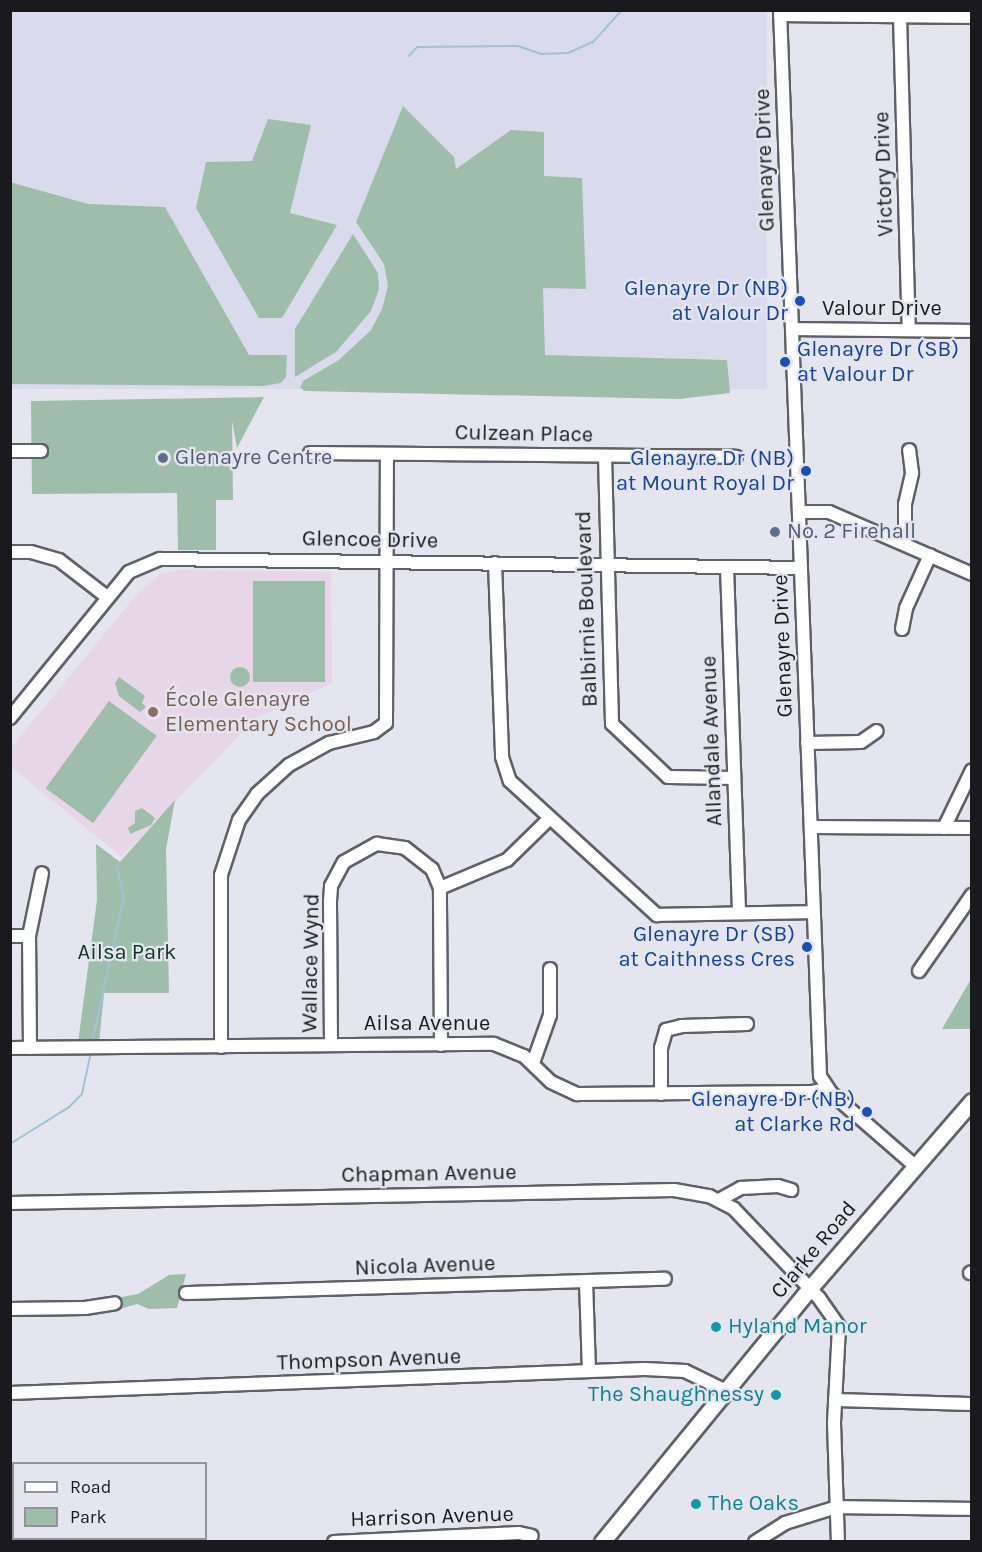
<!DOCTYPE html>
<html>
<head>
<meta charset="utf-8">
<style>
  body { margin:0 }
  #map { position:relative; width:982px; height:1552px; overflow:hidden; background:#e4e5ef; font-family:Karla,sans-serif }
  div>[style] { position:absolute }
  .built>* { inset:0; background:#d9dbed; transform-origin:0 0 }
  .education>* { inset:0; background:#e7d6e7 }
  .green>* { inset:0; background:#9ebdab; transform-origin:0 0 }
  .round { border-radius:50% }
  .stream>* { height:2px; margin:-1px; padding:0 1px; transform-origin:1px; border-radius:1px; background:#a3c1d6 }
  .roads { filter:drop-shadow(2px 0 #5f6169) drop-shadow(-2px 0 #5f6169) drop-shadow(0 2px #5f6169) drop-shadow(0 -2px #5f6169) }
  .minor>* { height:12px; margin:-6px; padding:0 6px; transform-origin:6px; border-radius:6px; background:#fff }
  .major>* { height:15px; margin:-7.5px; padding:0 7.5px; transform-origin:7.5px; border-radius:7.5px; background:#fff }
  .dots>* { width:16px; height:16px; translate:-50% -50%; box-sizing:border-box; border:3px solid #e4e5ef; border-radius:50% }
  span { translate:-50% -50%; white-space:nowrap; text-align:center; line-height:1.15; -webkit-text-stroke:4.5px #e4e5ef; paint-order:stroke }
  .street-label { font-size:22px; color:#1a1a1e }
  .transit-label { font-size:22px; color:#164399 }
  .right { translate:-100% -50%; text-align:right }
  .left { translate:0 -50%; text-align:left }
  .service-label { font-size:22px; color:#4e5e75 }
  .education-label { font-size:22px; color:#785e54 }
  .park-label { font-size:22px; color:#0e3824 }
  .culture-label { font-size:22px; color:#0d838f }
  .frame { position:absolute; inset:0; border:12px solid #1a1a1e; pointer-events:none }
  .legend { position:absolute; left:12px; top:1462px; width:195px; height:78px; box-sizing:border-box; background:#e4e5ef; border:2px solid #93949b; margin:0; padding:8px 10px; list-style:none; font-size:18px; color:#1a1a1e }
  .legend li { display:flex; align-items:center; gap:12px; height:30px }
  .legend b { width:30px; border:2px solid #93949b }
</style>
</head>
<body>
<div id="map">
  <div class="built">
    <div style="left:11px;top:11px;width:756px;height:378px"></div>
  </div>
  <div class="education">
    <div style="clip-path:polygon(178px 570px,331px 572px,332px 683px,255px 719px,122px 857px,11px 767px,10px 749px,138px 593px,160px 574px)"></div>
  </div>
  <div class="green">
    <div style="clip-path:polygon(403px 106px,454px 157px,456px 169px,511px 130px,544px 132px,544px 176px,582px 178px,586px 289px,543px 288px,545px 355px,727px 360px,730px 393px,679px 399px,305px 391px,300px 388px,303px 381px,339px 360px,371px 330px,382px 309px,388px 286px,384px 264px,356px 222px)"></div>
    <div style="clip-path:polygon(268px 119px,311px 125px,290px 213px,337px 225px,282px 318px,259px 318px,196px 208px,206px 162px,252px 161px)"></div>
    <div style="clip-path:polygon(10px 182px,88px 204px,165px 207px,249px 355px,287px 355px,286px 377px,281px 383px,263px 386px,11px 384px)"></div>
    <div style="clip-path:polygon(353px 234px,378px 273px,379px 289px,371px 311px,336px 352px,295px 377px,295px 329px)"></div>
    <div style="clip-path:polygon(264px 397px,237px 448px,232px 421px,233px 500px,216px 500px,216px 550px,178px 550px,177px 493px,32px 494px,31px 401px)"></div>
    <div style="left:253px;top:581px;width:72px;height:101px"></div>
    <div class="round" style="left:230px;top:667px;width:20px;height:20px"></div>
    <div style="clip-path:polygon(119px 677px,145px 696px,142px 703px,146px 707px,140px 712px,119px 696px,115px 683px)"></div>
    <div style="left:109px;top:701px;width:59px;height:108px;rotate:36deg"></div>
    <div style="clip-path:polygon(175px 800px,166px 849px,169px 993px,104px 993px,99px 1043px,78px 1043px,97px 900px,96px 844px,120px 862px)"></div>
    <div style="clip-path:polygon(142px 808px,155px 818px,151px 825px,130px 834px,128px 828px,135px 823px,135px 811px)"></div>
    <div style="clip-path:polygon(971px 979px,971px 1029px,942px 1029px)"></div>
    <div style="clip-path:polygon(186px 1274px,177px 1308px,149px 1309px,137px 1304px,116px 1310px,116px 1298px,138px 1294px,169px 1275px)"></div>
  </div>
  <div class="stream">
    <div style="left:409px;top:56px;width:12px;rotate:-48deg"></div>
    <div style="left:417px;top:47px;width:101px;rotate:-0.6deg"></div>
    <div style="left:518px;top:46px;width:24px;rotate:19deg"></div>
    <div style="left:541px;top:54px;width:27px;rotate:-2deg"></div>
    <div style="left:568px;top:53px;width:27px;rotate:-24deg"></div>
    <div style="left:593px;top:42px;width:43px;rotate:-47.8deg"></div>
    <div style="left:92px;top:1042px;width:148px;rotate:-77.6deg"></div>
    <div style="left:124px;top:897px;width:32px;rotate:-103deg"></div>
    <div style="left:10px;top:1144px;width:70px;rotate:-32.1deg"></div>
    <div style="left:69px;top:1107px;width:18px;rotate:-45deg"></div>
    <div style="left:82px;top:1094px;width:39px;rotate:-78deg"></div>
  </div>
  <div class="roads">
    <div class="minor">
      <div style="left:780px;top:10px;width:1067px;rotate:87.85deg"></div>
      <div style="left:820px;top:1076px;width:20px;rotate:57deg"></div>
      <div style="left:831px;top:1093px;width:111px;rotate:41deg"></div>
      <div style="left:780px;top:15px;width:192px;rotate:0.6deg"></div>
      <div style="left:900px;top:16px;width:314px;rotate:88.4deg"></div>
      <div style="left:793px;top:329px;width:179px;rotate:0.6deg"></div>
      <div style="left:10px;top:451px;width:31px"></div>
      <div style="left:310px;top:453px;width:426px;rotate:0.5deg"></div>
      <div style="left:605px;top:456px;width:268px;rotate:88.5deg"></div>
      <div style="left:612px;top:724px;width:77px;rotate:43.4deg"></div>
      <div style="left:668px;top:777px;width:66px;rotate:0.9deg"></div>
      <div style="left:799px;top:512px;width:30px"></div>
      <div style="left:829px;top:512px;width:156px;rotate:23.4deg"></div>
      <div style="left:905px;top:543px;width:39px;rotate:-90deg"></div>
      <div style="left:905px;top:504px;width:32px;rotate:-77deg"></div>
      <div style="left:912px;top:473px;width:23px;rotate:-97deg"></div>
      <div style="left:10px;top:552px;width:21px"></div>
      <div style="left:31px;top:552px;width:29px;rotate:16deg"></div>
      <div style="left:59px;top:560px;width:61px;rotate:37.6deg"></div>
      <div style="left:495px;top:563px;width:194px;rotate:87.9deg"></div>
      <div style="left:502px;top:757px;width:25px;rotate:72deg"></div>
      <div style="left:510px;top:781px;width:199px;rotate:42.4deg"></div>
      <div style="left:657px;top:915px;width:156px;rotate:-1.1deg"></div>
      <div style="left:727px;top:567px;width:346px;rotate:88deg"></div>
      <div style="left:902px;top:629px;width:21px;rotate:-79deg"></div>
      <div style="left:906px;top:608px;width:58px;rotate:-65.6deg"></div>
      <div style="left:10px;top:718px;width:188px;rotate:-50.8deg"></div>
      <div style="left:129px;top:572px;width:34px;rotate:-23deg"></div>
      <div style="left:160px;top:559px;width:641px;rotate:0.8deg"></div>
      <div style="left:807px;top:743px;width:54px;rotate:-1.1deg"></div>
      <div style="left:861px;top:742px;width:19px;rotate:-35deg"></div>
      <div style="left:811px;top:827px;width:161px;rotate:0.4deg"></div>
      <div style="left:944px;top:828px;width:64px;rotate:-64.2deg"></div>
      <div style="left:10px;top:936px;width:19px"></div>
      <div style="left:919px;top:971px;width:93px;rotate:-55.1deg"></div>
      <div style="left:331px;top:1045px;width:144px;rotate:-90.4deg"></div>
      <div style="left:330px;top:901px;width:15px;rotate:-86deg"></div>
      <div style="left:331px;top:886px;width:27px;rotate:-62deg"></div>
      <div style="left:344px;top:862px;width:38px;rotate:-29deg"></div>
      <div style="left:377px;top:844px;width:28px;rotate:8deg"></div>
      <div style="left:405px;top:848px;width:34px;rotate:38deg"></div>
      <div style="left:432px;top:869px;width:21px;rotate:67deg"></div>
      <div style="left:441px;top:1045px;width:157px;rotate:-90.4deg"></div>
      <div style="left:440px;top:888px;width:73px;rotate:-22.7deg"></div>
      <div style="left:507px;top:860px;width:59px;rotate:-44.3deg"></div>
      <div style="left:221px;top:1047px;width:172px;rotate:-90deg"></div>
      <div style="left:221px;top:875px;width:58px;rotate:-71.9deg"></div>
      <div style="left:239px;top:820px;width:32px;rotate:-55deg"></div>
      <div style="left:257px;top:794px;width:43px;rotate:-42.2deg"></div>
      <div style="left:289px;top:765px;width:46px;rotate:-28.8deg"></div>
      <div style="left:329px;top:743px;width:46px;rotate:-13.7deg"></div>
      <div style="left:374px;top:732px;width:15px;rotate:-37deg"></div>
      <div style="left:386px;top:723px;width:269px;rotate:-89.8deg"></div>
      <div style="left:10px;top:1048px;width:484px;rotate:-0.5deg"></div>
      <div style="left:494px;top:1044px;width:32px;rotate:22deg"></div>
      <div style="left:524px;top:1056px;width:37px;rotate:44deg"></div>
      <div style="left:551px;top:1082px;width:29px;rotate:25deg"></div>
      <div style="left:577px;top:1094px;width:235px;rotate:-0.5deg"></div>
      <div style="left:812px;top:1092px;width:16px;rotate:-11deg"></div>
      <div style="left:30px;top:1048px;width:112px;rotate:-90.5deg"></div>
      <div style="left:29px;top:936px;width:64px;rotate:-78.3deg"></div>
      <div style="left:533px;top:1063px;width:51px;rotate:-70.5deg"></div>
      <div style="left:550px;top:1015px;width:46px;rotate:-90deg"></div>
      <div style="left:661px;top:1094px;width:46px;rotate:-90deg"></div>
      <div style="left:661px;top:1048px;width:19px;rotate:-74deg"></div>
      <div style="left:666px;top:1030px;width:16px;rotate:-14deg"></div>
      <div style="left:682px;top:1026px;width:65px;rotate:-1.8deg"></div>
      <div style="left:719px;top:1200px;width:25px;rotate:-29deg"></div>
      <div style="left:741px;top:1188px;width:37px;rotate:-3deg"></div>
      <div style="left:778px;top:1186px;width:14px;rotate:17deg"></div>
      <div style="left:10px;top:1203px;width:664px;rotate:-1.12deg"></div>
      <div style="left:674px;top:1190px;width:36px;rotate:10deg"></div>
      <div style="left:709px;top:1196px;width:28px;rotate:27deg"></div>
      <div style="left:734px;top:1209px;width:123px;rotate:46.3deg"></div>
      <div style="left:819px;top:1298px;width:35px;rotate:55deg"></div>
      <div style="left:839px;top:1327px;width:96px;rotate:93deg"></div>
      <div style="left:834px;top:1423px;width:119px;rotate:88.1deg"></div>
      <div style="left:970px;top:1273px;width:2px;rotate:-27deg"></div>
      <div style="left:586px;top:1281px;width:90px;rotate:88.1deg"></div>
      <div style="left:186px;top:1293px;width:479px;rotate:-1.7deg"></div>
      <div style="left:10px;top:1309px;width:75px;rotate:-0.8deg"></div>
      <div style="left:85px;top:1308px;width:30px;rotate:-9deg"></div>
      <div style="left:10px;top:1393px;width:635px;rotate:-2.16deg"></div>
      <div style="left:645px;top:1369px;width:40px;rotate:2.9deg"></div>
      <div style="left:685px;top:1371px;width:46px;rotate:26deg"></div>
      <div style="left:835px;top:1400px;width:137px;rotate:1.7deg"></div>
      <div style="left:334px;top:1542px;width:185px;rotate:-2.8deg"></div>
      <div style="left:519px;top:1533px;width:13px;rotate:13deg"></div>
      <div style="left:755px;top:1542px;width:36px;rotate:-32deg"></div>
      <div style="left:785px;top:1523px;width:54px;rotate:-17.1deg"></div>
      <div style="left:837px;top:1507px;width:135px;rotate:0.8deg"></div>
    </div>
    <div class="major">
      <div style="left:602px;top:1542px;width:328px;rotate:-50.7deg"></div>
      <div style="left:810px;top:1288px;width:247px;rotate:-49.1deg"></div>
    </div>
  </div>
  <div class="dots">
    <div style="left:800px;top:301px;background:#1a4fb4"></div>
    <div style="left:785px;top:362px;background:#1a4fb4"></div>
    <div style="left:163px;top:458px;background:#5c6f8a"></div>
    <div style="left:806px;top:471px;background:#1a4fb4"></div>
    <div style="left:775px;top:532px;background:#5c6f8a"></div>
    <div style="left:153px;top:712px;background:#8d6e63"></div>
    <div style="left:807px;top:947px;background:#1a4fb4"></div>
    <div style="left:867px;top:1112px;background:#1a4fb4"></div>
    <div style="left:716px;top:1327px;background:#0f9aa8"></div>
    <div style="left:776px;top:1395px;background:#0f9aa8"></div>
    <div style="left:696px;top:1504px;background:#0f9aa8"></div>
  </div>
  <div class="street-label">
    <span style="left:765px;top:160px;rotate:-92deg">Glenayre Drive</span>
    <span style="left:884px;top:174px;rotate:-92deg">Victory Drive</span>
    <span style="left:882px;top:309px">Valour Drive</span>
    <span style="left:524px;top:434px;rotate:1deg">Culzean Place</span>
    <span style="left:370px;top:540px;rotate:1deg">Glencoe Drive</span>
    <span style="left:587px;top:609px;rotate:-92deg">Balbirnie Boulevard</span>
    <span style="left:783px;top:646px;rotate:-92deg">Glenayre Drive</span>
    <span style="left:712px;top:741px;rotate:-92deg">Allandale Avenue</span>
    <span style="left:311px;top:963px;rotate:-89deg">Wallace Wynd</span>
    <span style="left:427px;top:1024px">Ailsa Avenue</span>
    <span style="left:429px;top:1174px;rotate:-1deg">Chapman Avenue</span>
    <span style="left:814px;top:1250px;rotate:-50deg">Clarke Road</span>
    <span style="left:425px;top:1266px;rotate:-2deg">Nicola Avenue</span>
    <span style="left:369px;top:1360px;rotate:-2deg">Thompson Avenue</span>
    <span style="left:432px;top:1517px;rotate:-2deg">Harrison Avenue</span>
  </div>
  <div class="transit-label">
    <span class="right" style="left:788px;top:301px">Glenayre Dr (NB)<br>at Valour Dr</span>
    <span class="left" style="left:797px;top:362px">Glenayre Dr (SB)<br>at Valour Dr</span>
    <span class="right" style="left:794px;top:471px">Glenayre Dr (NB)<br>at Mount Royal Dr</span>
    <span class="right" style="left:795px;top:947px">Glenayre Dr (SB)<br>at Caithness Cres</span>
    <span class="right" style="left:855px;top:1112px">Glenayre Dr (NB)<br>at Clarke Rd</span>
  </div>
  <div class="service-label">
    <span class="left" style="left:175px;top:458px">Glenayre Centre</span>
    <span class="left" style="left:787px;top:532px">No. 2 Firehall</span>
  </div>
  <div class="education-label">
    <span class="left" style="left:165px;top:712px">École Glenayre<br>Elementary School</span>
  </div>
  <div class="park-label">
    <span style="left:127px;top:953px">Ailsa Park</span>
  </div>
  <div class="culture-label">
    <span class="left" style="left:728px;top:1327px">Hyland Manor</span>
    <span class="right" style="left:764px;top:1395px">The Shaughnessy</span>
    <span class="left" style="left:708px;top:1504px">The Oaks</span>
  </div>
  <div class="frame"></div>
  <ul class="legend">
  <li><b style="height:8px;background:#fff"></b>Road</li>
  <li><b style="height:16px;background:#9ebdab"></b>Park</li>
  </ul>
</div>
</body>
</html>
